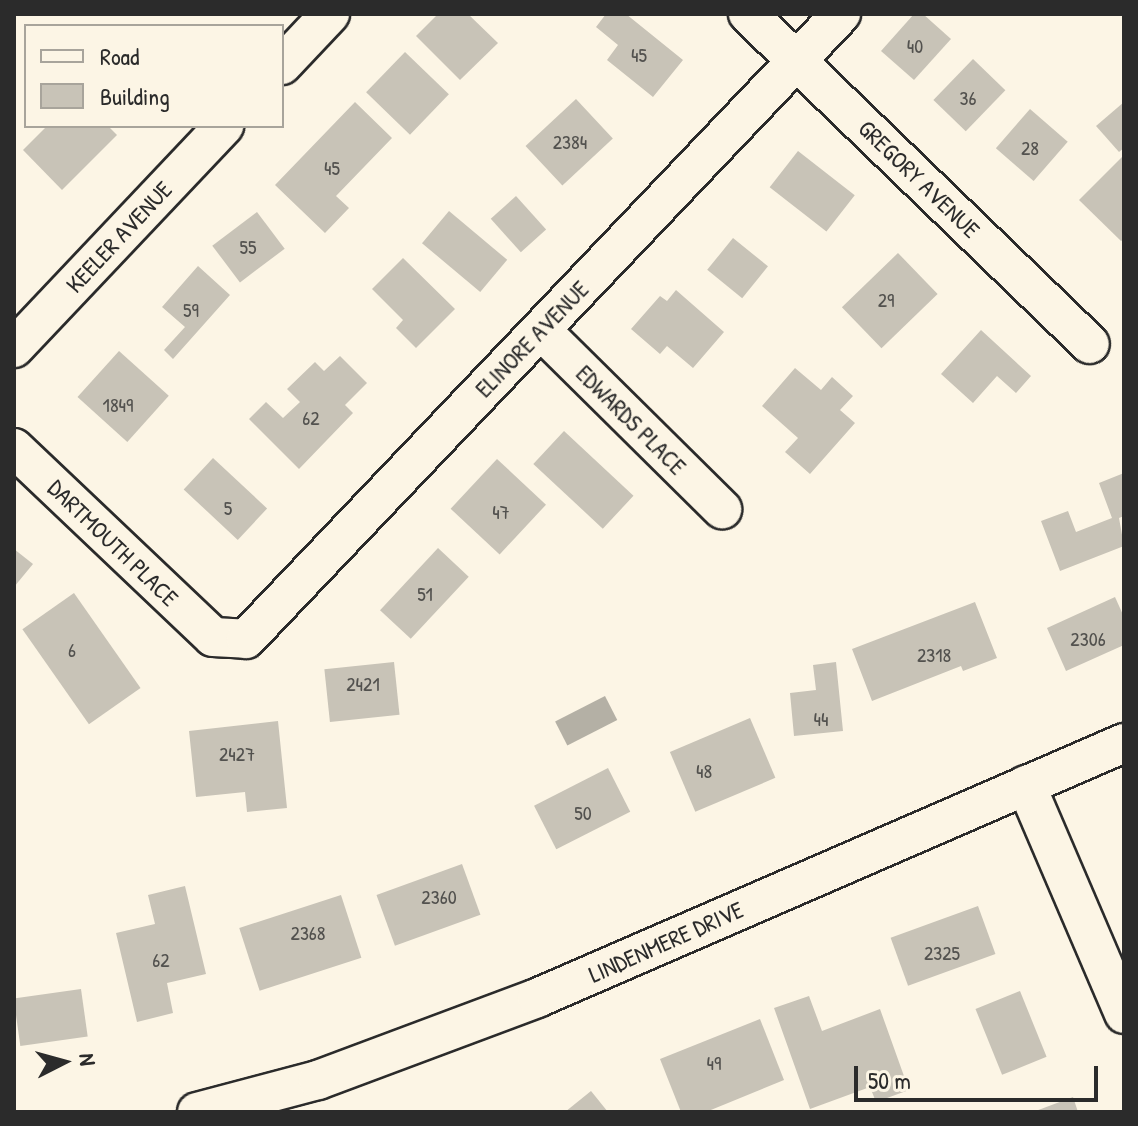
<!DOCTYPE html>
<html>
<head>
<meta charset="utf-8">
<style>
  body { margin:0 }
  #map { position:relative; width:1138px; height:1126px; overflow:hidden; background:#fcf5e5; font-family:"Patrick Hand",sans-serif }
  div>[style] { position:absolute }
  .water>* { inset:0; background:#b4b0a5; transform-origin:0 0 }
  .building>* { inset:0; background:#c8c3b7; transform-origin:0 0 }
  .roads { filter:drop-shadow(2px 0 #2b2b2b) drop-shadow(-2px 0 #2b2b2b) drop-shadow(0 2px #2b2b2b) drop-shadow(0 -2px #2b2b2b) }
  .minor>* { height:38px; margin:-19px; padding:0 19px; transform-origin:19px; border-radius:19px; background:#fcf5e5 }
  span { translate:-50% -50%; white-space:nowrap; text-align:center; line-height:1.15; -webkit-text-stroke:6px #fcf5e5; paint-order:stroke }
  .number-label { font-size:20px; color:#52514e }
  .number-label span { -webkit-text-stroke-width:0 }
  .street-label { font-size:24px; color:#2b2b2b }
  .frame { position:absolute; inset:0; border:16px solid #2b2b2b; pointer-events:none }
  .legend { position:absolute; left:24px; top:24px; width:260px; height:104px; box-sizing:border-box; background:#fcf5e5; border:2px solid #a8a49b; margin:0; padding:10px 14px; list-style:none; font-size:24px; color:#2b2b2b }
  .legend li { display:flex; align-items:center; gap:16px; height:40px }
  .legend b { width:40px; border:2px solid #a8a49b }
  .north { position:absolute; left:24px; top:1022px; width:80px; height:80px; -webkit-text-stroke:6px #fcf5e5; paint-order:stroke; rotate:84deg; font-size:22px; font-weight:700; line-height:32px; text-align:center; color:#2b2b2b }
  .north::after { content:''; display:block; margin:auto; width:28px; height:36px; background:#2b2b2b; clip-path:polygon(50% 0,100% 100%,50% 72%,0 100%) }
  .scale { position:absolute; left:854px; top:1066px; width:244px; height:36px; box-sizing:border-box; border:4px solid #2b2b2b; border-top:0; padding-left:10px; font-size:24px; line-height:28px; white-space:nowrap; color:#2b2b2b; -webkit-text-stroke:6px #fcf5e5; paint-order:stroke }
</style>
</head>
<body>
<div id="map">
  <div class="water">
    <div style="left:605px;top:696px;width:27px;height:56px;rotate:63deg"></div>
  </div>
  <div class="building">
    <div style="clip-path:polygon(438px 14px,468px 14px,498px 43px,460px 80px,416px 36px)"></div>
    <div style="clip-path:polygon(606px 14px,626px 14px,683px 60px,653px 97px,607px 60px,618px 45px,596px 27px)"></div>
    <div style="clip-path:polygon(914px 14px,923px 14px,951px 39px,914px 80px,881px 51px)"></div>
    <div style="left:405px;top:52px;width:61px;height:56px;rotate:44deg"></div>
    <div style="left:973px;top:59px;width:45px;height:57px;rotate:44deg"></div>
    <div style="left:576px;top:99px;width:54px;height:69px;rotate:47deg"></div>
    <div style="clip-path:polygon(355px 102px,392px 138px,336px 196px,349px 208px,325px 233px,275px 185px)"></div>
    <div style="clip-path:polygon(1124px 102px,1124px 148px,1119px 152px,1096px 126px)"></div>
    <div style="left:1030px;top:109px;width:50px;height:52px;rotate:41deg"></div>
    <div style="clip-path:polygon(47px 126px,108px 126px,117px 135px,62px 190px,23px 150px)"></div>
    <div style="left:798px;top:151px;width:72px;height:46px;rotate:38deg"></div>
    <div style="clip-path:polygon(1124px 155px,1124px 239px,1121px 241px,1079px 200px)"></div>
    <div style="left:516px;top:196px;width:45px;height:34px;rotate:48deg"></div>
    <div style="left:449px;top:211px;width:76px;height:42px;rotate:40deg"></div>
    <div style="left:257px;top:212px;width:46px;height:56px;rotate:53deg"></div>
    <div style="left:733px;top:238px;width:45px;height:41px;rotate:39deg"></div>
    <div style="left:898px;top:253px;width:57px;height:78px;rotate:46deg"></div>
    <div style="clip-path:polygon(403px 258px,455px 309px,416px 348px,396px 328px,403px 320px,372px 289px)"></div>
    <div style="clip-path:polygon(198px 266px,230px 295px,173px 359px,164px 350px,185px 327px,162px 307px)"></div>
    <div style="clip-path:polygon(676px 290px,724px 332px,693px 368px,667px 346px,660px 354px,631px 329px,660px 296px,667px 301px)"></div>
    <div style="clip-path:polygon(981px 330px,1031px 376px,1016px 393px,997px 376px,973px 403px,941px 374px)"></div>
    <div style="left:119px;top:351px;width:67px;height:62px;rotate:42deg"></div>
    <div style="clip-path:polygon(340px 356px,367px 383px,345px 405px,353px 413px,299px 469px,249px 419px,266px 402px,283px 418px,300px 402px,287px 389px,315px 362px,324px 371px)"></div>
    <div style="clip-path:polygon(795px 368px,821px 390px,832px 377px,853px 396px,840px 410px,855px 423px,810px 474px,785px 452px,798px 438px,762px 406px)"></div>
    <div style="left:564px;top:431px;width:95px;height:45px;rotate:43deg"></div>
    <div style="left:213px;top:458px;width:74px;height:43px;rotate:43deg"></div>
    <div style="left:497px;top:459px;width:67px;height:68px;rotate:43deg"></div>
    <div style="clip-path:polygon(1124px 473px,1124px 516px,1119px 518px,1124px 546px,1060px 571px,1041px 521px,1068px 511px,1076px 532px,1112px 518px,1099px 483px)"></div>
    <div style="left:438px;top:548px;width:42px;height:85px;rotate:43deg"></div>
    <div style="clip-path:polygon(14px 549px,33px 564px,14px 587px)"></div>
    <div style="left:74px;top:593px;width:116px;height:63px;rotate:55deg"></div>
    <div style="clip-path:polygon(1115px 597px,1124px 617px,1124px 645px,1066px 671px,1047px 628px)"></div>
    <div style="clip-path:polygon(975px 602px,997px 658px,963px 671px,961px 666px,872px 701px,852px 649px)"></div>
    <div style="left:394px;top:662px;width:53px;height:70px;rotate:84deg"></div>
    <div style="clip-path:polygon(836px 662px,843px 731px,794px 736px,790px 693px,816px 690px,813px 665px)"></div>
    <div style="left:750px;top:718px;width:65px;height:87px;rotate:67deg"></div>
    <div style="clip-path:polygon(278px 721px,287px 808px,247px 812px,245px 792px,196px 797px,189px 731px)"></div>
    <div style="left:608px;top:768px;width:49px;height:83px;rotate:63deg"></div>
    <div style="left:462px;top:864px;width:54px;height:91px;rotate:70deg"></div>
    <div style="clip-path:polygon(185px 886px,206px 974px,167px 983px,173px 1013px,137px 1022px,116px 933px,155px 924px,148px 895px)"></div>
    <div style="left:341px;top:895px;width:66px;height:107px;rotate:72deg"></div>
    <div style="left:978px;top:906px;width:51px;height:93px;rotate:70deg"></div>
    <div style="left:81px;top:989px;width:48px;height:68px;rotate:82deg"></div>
    <div style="left:1020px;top:991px;width:71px;height:48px;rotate:68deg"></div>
    <div style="clip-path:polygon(809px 996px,822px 1031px,880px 1009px,909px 1090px,876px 1102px,870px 1087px,810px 1109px,774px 1008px)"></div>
    <div style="clip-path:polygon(760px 1019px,784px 1080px,706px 1112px,681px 1112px,660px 1059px)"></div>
    <div style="clip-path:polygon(591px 1091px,608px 1112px,565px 1112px)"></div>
    <div style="clip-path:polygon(1073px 1097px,1078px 1112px,1033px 1112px)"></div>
  </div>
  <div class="roads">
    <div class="minor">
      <div style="left:748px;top:14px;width:475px;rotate:44deg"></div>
      <div style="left:282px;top:65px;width:70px;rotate:-46.7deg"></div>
      <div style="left:541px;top:330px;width:255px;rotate:44.7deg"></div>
      <div style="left:14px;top:348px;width:306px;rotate:-46.6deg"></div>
      <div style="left:14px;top:448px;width:274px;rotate:43.5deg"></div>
      <div style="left:213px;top:637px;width:33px;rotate:3deg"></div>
      <div style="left:246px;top:639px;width:863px;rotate:-46.41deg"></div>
      <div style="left:1026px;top:785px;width:249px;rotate:66.8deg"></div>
      <div style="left:197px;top:1112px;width:125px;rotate:-14.8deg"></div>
      <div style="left:318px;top:1080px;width:234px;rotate:-20.5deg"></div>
      <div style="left:537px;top:998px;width:640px;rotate:-23.48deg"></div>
    </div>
  </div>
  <div class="number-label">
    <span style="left:915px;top:45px">40</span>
    <span style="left:639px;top:54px">45</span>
    <span style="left:968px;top:97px">36</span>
    <span style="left:570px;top:141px">2384</span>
    <span style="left:1030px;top:147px">28</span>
    <span style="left:332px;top:167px">45</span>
    <span style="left:248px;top:246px">55</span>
    <span style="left:886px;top:299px">29</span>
    <span style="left:191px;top:309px">59</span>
    <span style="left:118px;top:404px">1849</span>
    <span style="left:311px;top:417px">62</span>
    <span style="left:228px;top:507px">5</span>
    <span style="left:501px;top:511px">47</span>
    <span style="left:425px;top:593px">51</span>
    <span style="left:1088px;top:638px">2306</span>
    <span style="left:72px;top:649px">6</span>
    <span style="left:934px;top:654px">2318</span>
    <span style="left:363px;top:683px">2421</span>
    <span style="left:821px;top:718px">44</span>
    <span style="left:237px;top:753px">2427</span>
    <span style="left:704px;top:770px">48</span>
    <span style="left:583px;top:812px">50</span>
    <span style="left:439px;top:896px">2360</span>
    <span style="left:308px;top:932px">2368</span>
    <span style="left:942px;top:952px">2325</span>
    <span style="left:161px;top:959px">62</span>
    <span style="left:714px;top:1062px">49</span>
  </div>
  <div class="street-label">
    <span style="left:919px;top:179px;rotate:44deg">GREGORY AVENUE</span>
    <span style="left:119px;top:237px;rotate:-47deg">KEELER AVENUE</span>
    <span style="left:532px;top:339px;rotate:-46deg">ELINORE AVENUE</span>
    <span style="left:631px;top:420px;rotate:45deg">EDWARDS PLACE</span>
    <span style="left:113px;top:543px;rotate:44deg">DARTMOUTH PLACE</span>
    <span style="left:666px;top:942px;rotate:-24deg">LINDENMERE DRIVE</span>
  </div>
  <div class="frame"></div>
  <ul class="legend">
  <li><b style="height:10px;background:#fcf5e5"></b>Road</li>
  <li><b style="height:22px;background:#c8c3b7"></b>Building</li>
  </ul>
  <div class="north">N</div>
  <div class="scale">50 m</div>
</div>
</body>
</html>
